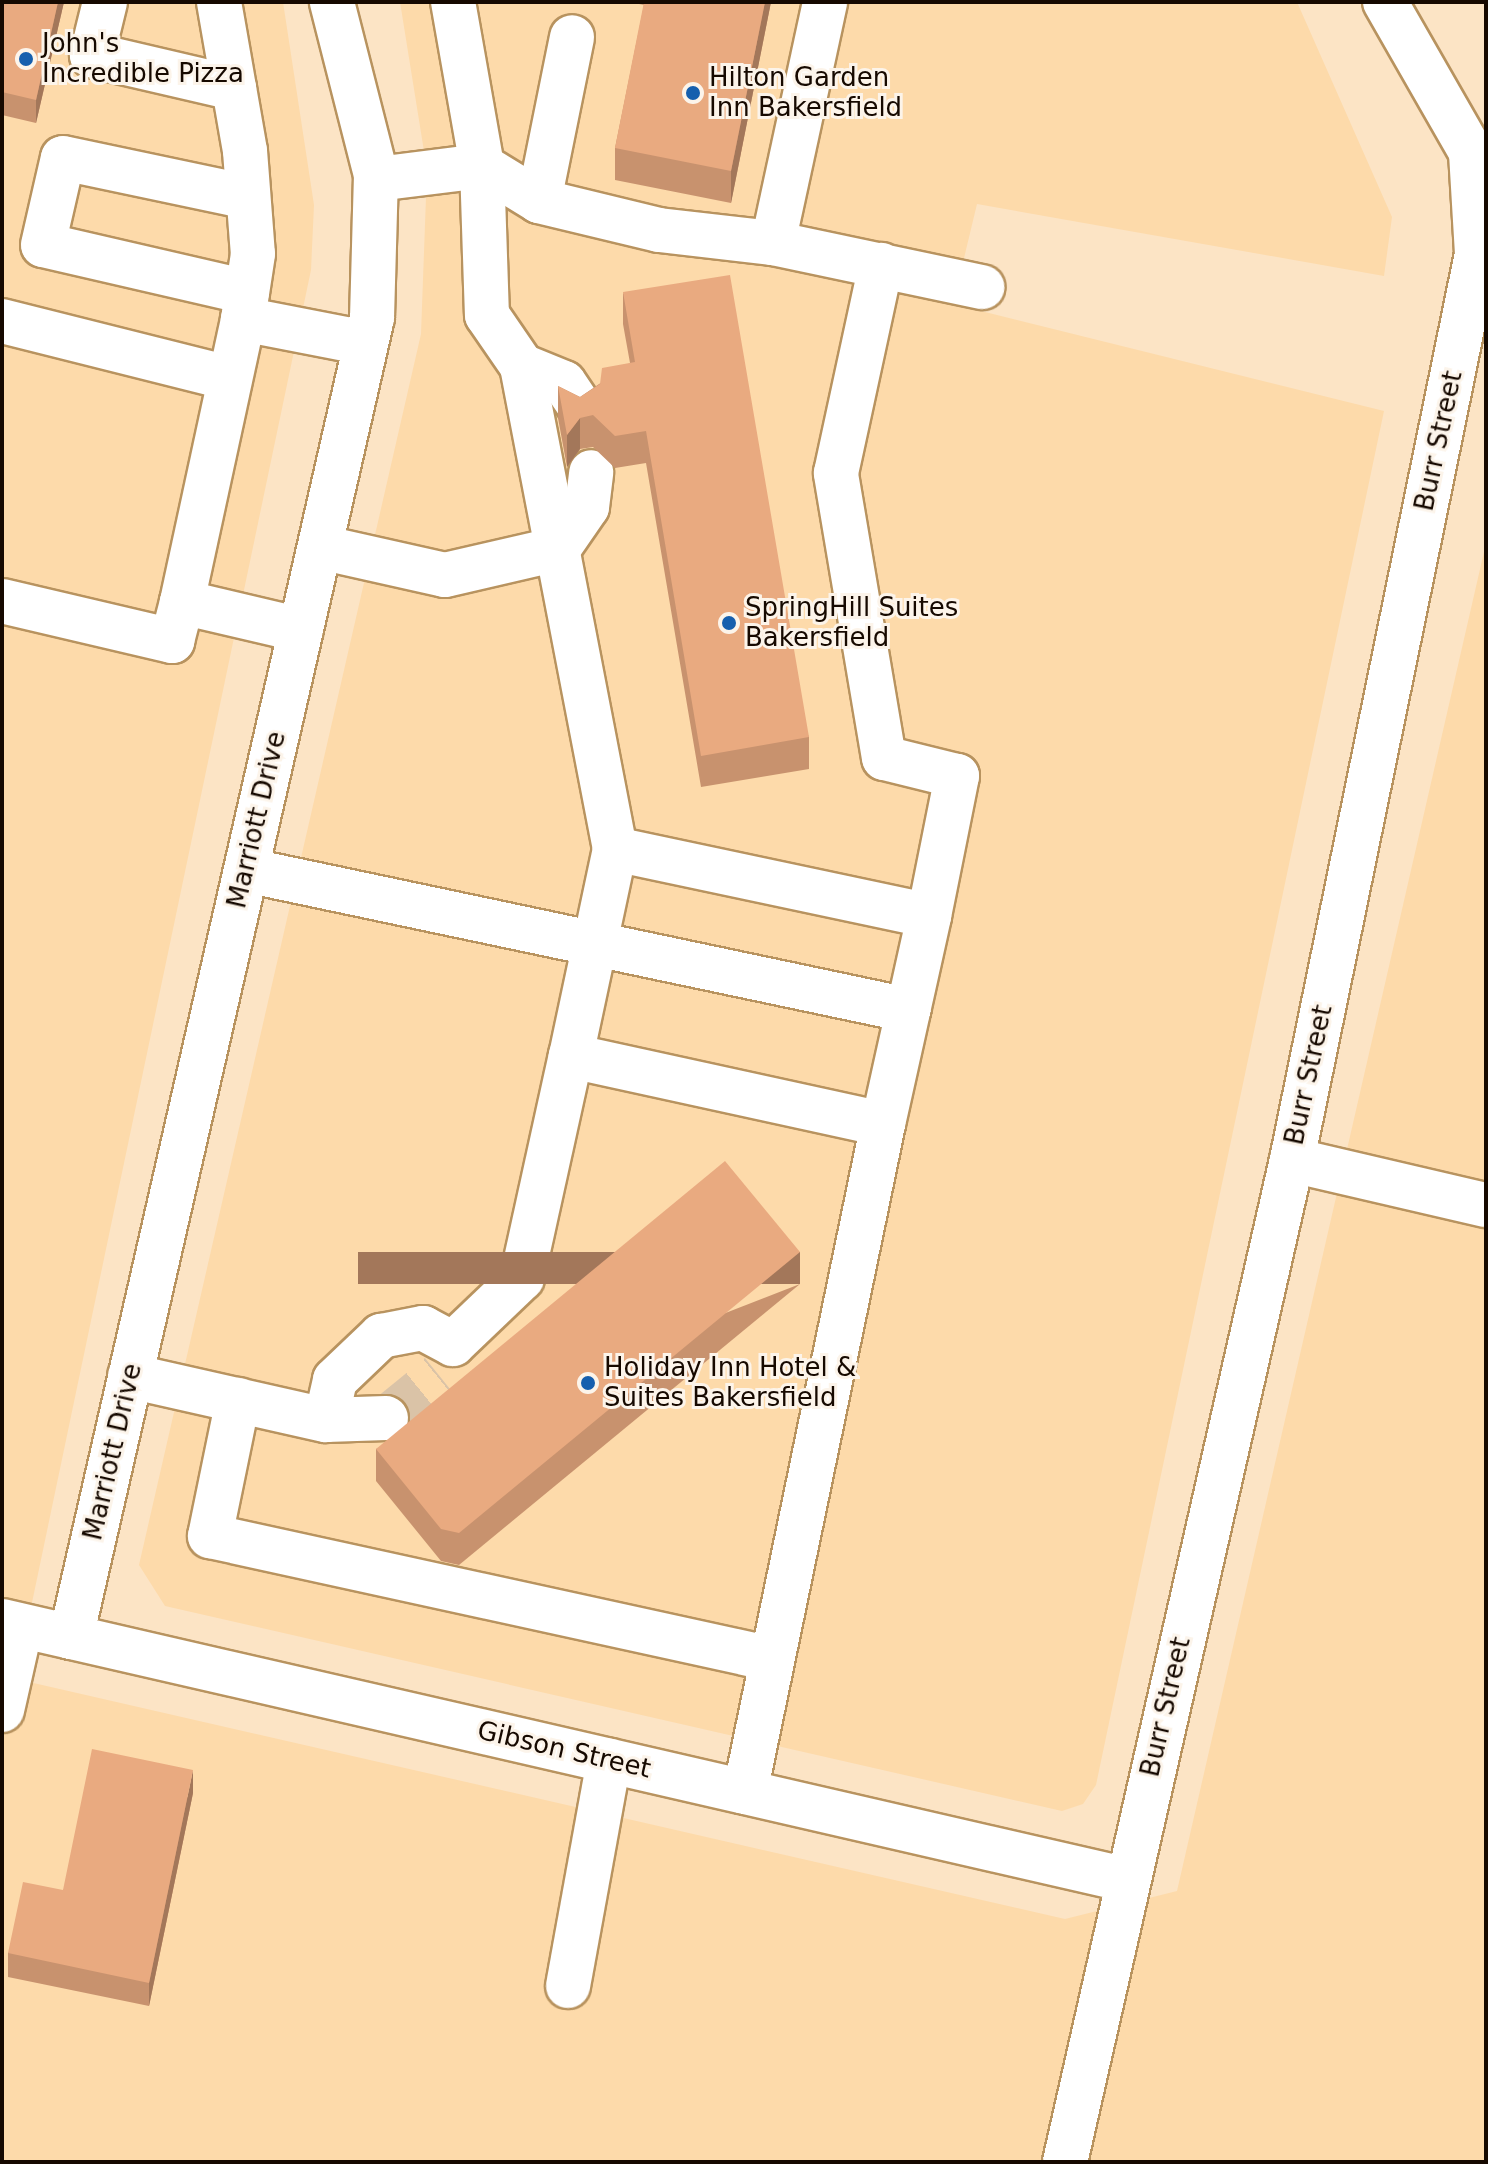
<!DOCTYPE html>
<html>
<head>
<meta charset="utf-8">
<style>
  body { margin:0 }
  #map { position:relative; width:1488px; height:2164px; overflow:hidden; background:#fce4c5; font-family:"DejaVu Sans",sans-serif }
  div>[style] { position:absolute }
  .built>* { inset:0; background:#fddaaa }
  .minor-tunnel>* { height:44px; margin-top:-22px; transform-origin:0; background:repeating-linear-gradient(90deg,#dac3a7 0 44px,transparent 0 66px) }
  .roads { filter:drop-shadow(2px 0 #b8935f) drop-shadow(-2px 0 #b8935f) drop-shadow(0 2px #b8935f) drop-shadow(0 -2px #b8935f) }
  .minor>* { height:44px; margin:-22px; padding:0 22px; transform-origin:22px; border-radius:22px; background:#fff }
  .wall>* { inset:0; background:#c8926e }
  .shaded-wall>* { inset:0; background:#a3775a; transform-origin:0 0 }
  .building>* { inset:0; background:#e9aa80 }
  .dots>* { width:22px; height:22px; translate:-50% -50%; box-sizing:border-box; border:4px solid #fcf4ea; border-radius:50% }
  span { translate:-50% -50%; white-space:nowrap; text-align:center; line-height:1.15; -webkit-text-stroke:6px #fcf4ea; paint-order:stroke }
  .poi-label { font-size:26px; color:#160900 }
  .left { translate:0 -50%; text-align:left }
  .street-label { font-size:26px; color:#160900 }
  .frame { position:absolute; inset:0; border:4px solid #160900; pointer-events:none }
</style>
</head>
<body>
<div id="map">
  <div class="built">
    <div style="clip-path:polygon(2px 2px,283px 2px,314px 205px,311px 270px,16px 1679px,1065px 1919px,1177px 1891px,1486px 543px,1486px 2162px,2px 2162px)"></div>
    <div style="clip-path:polygon(400px 2px,1297px 2px,1392px 217px,1384px 276px,977px 204px,953px 304px,1384px 411px,1096px 1785px,1083px 1804px,1062px 1811px,165px 1606px,139px 1565px,421px 334px,427px 170px)"></div>
  </div>
  <div class="minor-tunnel">
    <div style="left:386px;top:1418px;width:68px;rotate:-39.1deg"></div>
  </div>
  <div class="roads">
    <div class="minor">
      <div style="left:105px;top:2px;width:55px;rotate:103.8deg"></div>
      <div style="left:92px;top:55px;width:146px;rotate:13.1deg"></div>
      <div style="left:219px;top:2px;width:151px;rotate:80.1deg"></div>
      <div style="left:245px;top:151px;width:103px;rotate:85.6deg"></div>
      <div style="left:253px;top:254px;width:66px;rotate:98.7deg"></div>
      <div style="left:482px;top:166px;width:149px;rotate:88.1deg"></div>
      <div style="left:487px;top:315px;width:62px;rotate:55.5deg"></div>
      <div style="left:522px;top:366px;width:492px;rotate:79.1deg"></div>
      <div style="left:482px;top:166px;width:67px;rotate:31.6deg"></div>
      <div style="left:539px;top:201px;width:123px;rotate:13.6deg"></div>
      <div style="left:659px;top:230px;width:115px;rotate:6.5deg"></div>
      <div style="left:773px;top:243px;width:214px;rotate:11.9deg"></div>
      <div style="left:377px;top:179px;width:106px;rotate:-7.1deg"></div>
      <div style="left:482px;top:166px;width:167px;rotate:-100deg"></div>
      <div style="left:539px;top:201px;width:167px;rotate:-78.6deg"></div>
      <div style="left:773px;top:243px;width:247px;rotate:-77.8deg"></div>
      <div style="left:247px;top:292px;width:209px;rotate:-167deg"></div>
      <div style="left:43px;top:245px;width:89px;rotate:-77.1deg"></div>
      <div style="left:63px;top:158px;width:189px;rotate:11.9deg"></div>
      <div style="left:2px;top:321px;width:234px;rotate:14.1deg"></div>
      <div style="left:522px;top:366px;width:45px;rotate:22deg"></div>
      <div style="left:564px;top:383px;width:25px;rotate:56deg"></div>
      <div style="left:320px;top:547px;width:128px;rotate:12.6deg"></div>
      <div style="left:445px;top:575px;width:116px;rotate:-13deg"></div>
      <div style="left:558px;top:549px;width:51px;rotate:-55.4deg"></div>
      <div style="left:587px;top:507px;width:35px;rotate:-83deg"></div>
      <div style="left:2px;top:601px;width:175px;rotate:13.2deg"></div>
      <div style="left:172px;top:641px;width:40px;rotate:-75.6deg"></div>
      <div style="left:182px;top:602px;width:122px;rotate:13.2deg"></div>
      <div style="left:182px;top:602px;width:289px;rotate:-77.8deg"></div>
      <div style="left:243px;top:319px;width:125px;rotate:11deg"></div>
      <div style="left:246px;top:870px;width:677px;rotate:11.94deg"></div>
      <div style="left:571px;top:1056px;width:212px;rotate:-78deg"></div>
      <div style="left:615px;top:849px;width:321px;rotate:12deg"></div>
      <div style="left:929px;top:916px;width:143px;rotate:-78.7deg"></div>
      <div style="left:957px;top:776px;width:75px;rotate:-166.1deg"></div>
      <div style="left:884px;top:758px;width:289px;rotate:-99.6deg"></div>
      <div style="left:836px;top:473px;width:213px;rotate:-77.8deg"></div>
      <div style="left:883px;top:1124px;width:213px;rotate:-77.5deg"></div>
      <div style="left:1292px;top:1160px;width:199px;rotate:13.1deg"></div>
      <div style="left:130px;top:1376px;width:201px;rotate:12.7deg"></div>
      <div style="left:326px;top:1420px;width:41px;rotate:-77.3deg"></div>
      <div style="left:335px;top:1380px;width:64px;rotate:-43.7deg"></div>
      <div style="left:381px;top:1336px;width:43px;rotate:-10.8deg"></div>
      <div style="left:423px;top:1328px;width:34px;rotate:28deg"></div>
      <div style="left:453px;top:1344px;width:95px;rotate:-43.7deg"></div>
      <div style="left:522px;top:1278px;width:227px;rotate:-77.6deg"></div>
      <div style="left:571px;top:1056px;width:319px;rotate:12.3deg"></div>
      <div style="left:883px;top:1124px;width:682px;rotate:101.67deg"></div>
      <div style="left:238px;top:1400px;width:139px;rotate:101.6deg"></div>
      <div style="left:210px;top:1536px;width:575px;rotate:12.35deg"></div>
      <div style="left:326px;top:1420px;width:60px;rotate:-1.9deg"></div>
      <div style="left:2px;top:1621px;width:1154px;rotate:12.96deg"></div>
      <div style="left:71px;top:1637px;width:1353px;rotate:-77.15deg"></div>
      <div style="left:372px;top:318px;width:143px;rotate:-88.4deg"></div>
      <div style="left:376px;top:175px;width:179px;rotate:-104.3deg"></div>
      <div style="left:2px;top:1710px;width:86px;rotate:-77.3deg"></div>
      <div style="left:568px;top:1986px;width:229px;rotate:-79.7deg"></div>
      <div style="left:1065px;top:2162px;width:1027px;rotate:-77.24deg"></div>
      <div style="left:1292px;top:1160px;width:925px;rotate:-78.46deg"></div>
      <div style="left:1477px;top:254px;width:102px;rotate:-93.4deg"></div>
      <div style="left:1471px;top:152px;width:173px;rotate:-119.8deg"></div>
    </div>
  </div>
  <div class="wall">
    <div style="clip-path:polygon(2px 2px,64px 2px,36px 123px,2px 115px)"></div>
    <div style="clip-path:polygon(629px 2px,771px 2px,731px 203px,615px 180px,615px 148px,644px 5px)"></div>
    <div style="clip-path:polygon(623px 292px,809px 737px,809px 769px,701px 787px,646px 463px,615px 468px,593px 447px,580px 449px,567px 467px,558px 418px,558px 386px,580px 397px,630px 363px,623px 324px)"></div>
    <div style="clip-path:polygon(800px 1284px,459px 1565px,441px 1561px,376px 1481px,376px 1449px)"></div>
    <div style="clip-path:polygon(193px 1793px,149px 2006px,8px 1977px,8px 1953px,63px 1890px)"></div>
  </div>
  <div class="shaded-wall">
    <div style="clip-path:polygon(58px 2px,64px 2px,36px 123px,36px 100px)"></div>
    <div style="clip-path:polygon(765px 2px,771px 2px,731px 203px,731px 171px)"></div>
    <div style="clip-path:polygon(580px 418px,580px 449px,567px 467px,567px 435px)"></div>
    <div style="left:800px;top:1252px;width:32px;height:442px;rotate:90deg"></div>
    <div style="clip-path:polygon(193px 1770px,193px 1793px,149px 2006px,149px 1983px)"></div>
  </div>
  <div class="building">
    <div style="clip-path:polygon(2px 2px,58px 2px,36px 100px,2px 92px)"></div>
    <div style="clip-path:polygon(644px 2px,765px 2px,731px 171px,615px 148px)"></div>
    <div style="clip-path:polygon(730px 275px,809px 737px,701px 756px,646px 431px,615px 436px,593px 415px,580px 418px,567px 435px,558px 386px,580px 397px,600px 384px,602px 368px,635px 362px,623px 292px)"></div>
    <div style="clip-path:polygon(725px 1161px,800px 1252px,459px 1533px,441px 1529px,376px 1449px)"></div>
    <div style="clip-path:polygon(92px 1749px,193px 1770px,149px 1983px,8px 1953px,23px 1882px,63px 1890px)"></div>
  </div>
  <div class="dots">
    <div style="left:26px;top:59px;background:#165fae"></div>
    <div style="left:693px;top:93px;background:#165fae"></div>
    <div style="left:729px;top:623px;background:#165fae"></div>
    <div style="left:588px;top:1383px;background:#165fae"></div>
  </div>
  <div class="poi-label">
    <span class="left" style="left:42px;top:59px">John's<br>Incredible Pizza</span>
    <span class="left" style="left:709px;top:93px">Hilton Garden<br>Inn Bakersfield</span>
    <span class="left" style="left:745px;top:623px">SpringHill Suites<br>Bakersfield</span>
    <span class="left" style="left:604px;top:1383px">Holiday Inn Hotel &amp;<br>Suites Bakersfield</span>
  </div>
  <div class="street-label">
    <span style="left:1439px;top:441px;rotate:-78deg">Burr Street</span>
    <span style="left:257px;top:820px;rotate:-77deg">Marriott Drive</span>
    <span style="left:1309px;top:1075px;rotate:-78deg">Burr Street</span>
    <span style="left:113px;top:1452px;rotate:-77deg">Marriott Drive</span>
    <span style="left:1166px;top:1707px;rotate:-77deg">Burr Street</span>
    <span style="left:564px;top:1750px;rotate:13deg">Gibson Street</span>
  </div>
  <div class="frame"></div>
</div>
</body>
</html>
